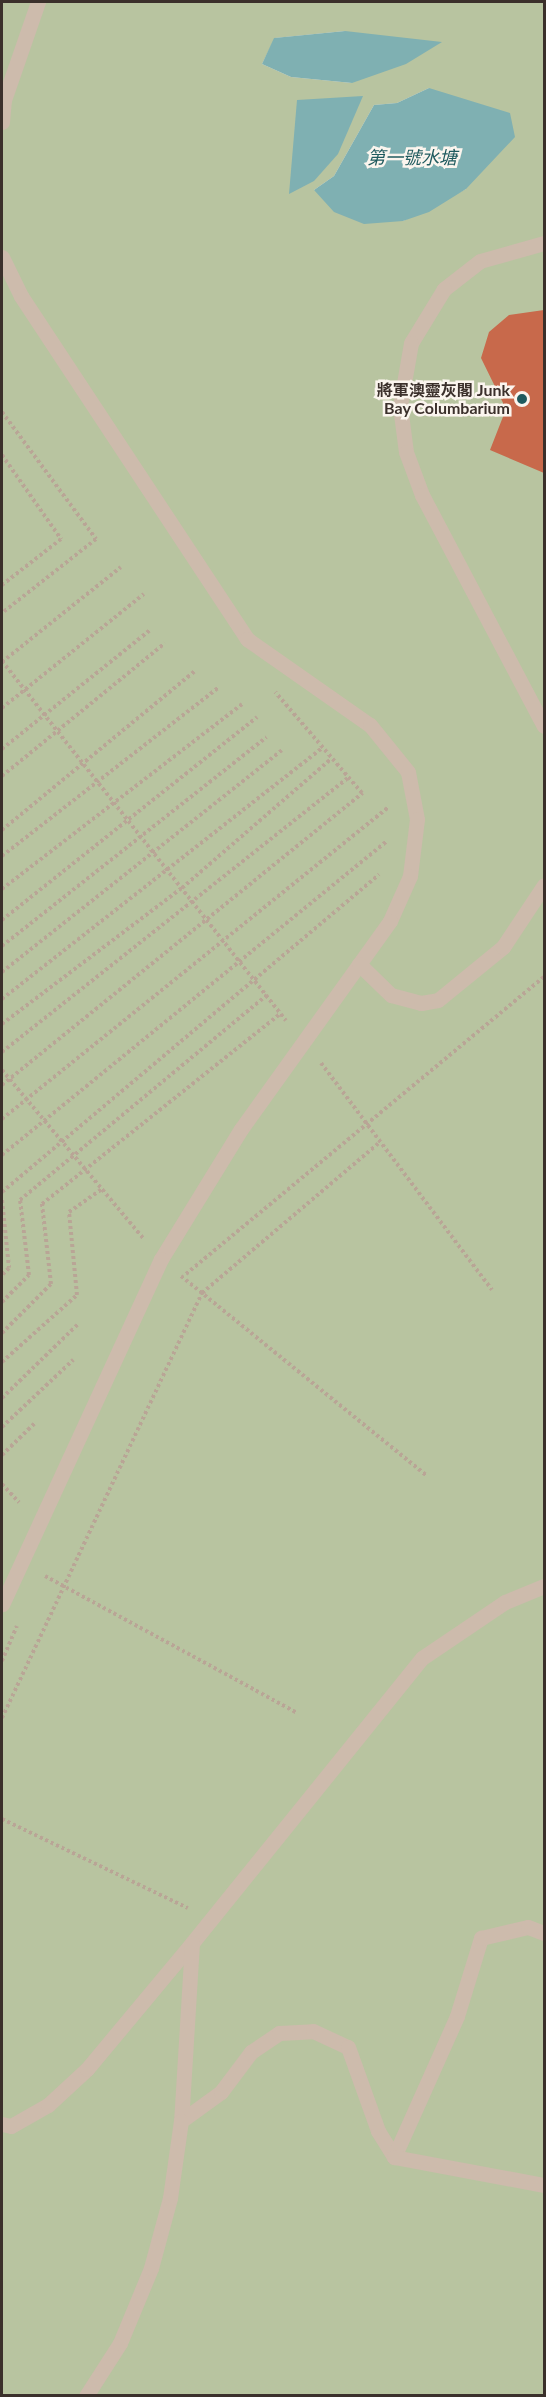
<!DOCTYPE html>
<html>
<head>
<meta charset="utf-8">
<style>
  body { margin:0 }
  #map { position:relative; width:546px; height:2397px; overflow:hidden; background:#f4ebe1; font-family:Lato,"Noto Sans TC",sans-serif }
  div>[style] { position:absolute }
  .green>* { inset:0; background:#b8c4a0 }
  .water>* { inset:0; background:#7fb0b2 }
  .building>* { inset:0; background:#c8694b }
  .path>* { height:4px; margin-top:-2px; transform-origin:0; background:repeating-linear-gradient(90deg,#b9a596 0 3px,transparent 0 6px) }
  .minor>* { height:15px; margin:-7.5px; padding:0 7.5px; transform-origin:7.5px; border-radius:7.5px; background:#cdbbac }
  .dots>* { width:16px; height:16px; translate:-50% -50%; box-sizing:border-box; border:3px solid #fbf5ee; border-radius:50% }
  span { translate:-50% -50%; white-space:nowrap; text-align:center; line-height:1.15; -webkit-text-stroke:5px #fbf5ee; paint-order:stroke }
  .poi-label { font-size:16px; color:#3b302b; font-weight:700 }
  .right { translate:-100% -50%; text-align:right }
  .water-label { font-size:18px; color:#1f5a5e; font-style:italic }
  .frame { position:absolute; inset:0; border:3px solid #3b302b; pointer-events:none }
</style>
</head>
<body>
<div id="map">
  <div class="green">
    <div style="clip-path:polygon(evenodd,2px 2px,544px 2px,544px 2395px,2px 2395px,2px 2px,345px 31px,352px 83px,291px 77px,262px 64px,275px 38px,345px 31px,2px 2px,429px 88px,466px 189px,403px 221px,314px 190px,334px 176px,374px 105px,397px 103px,429px 88px)"></div>
  </div>
  <div class="water">
    <div style="clip-path:polygon(345px 31px,442px 42px,406px 64px,352px 83px,291px 77px,262px 64px,274px 38px)"></div>
    <div style="clip-path:polygon(429px 88px,510px 113px,515px 137px,466px 189px,429px 212px,403px 221px,364px 224px,334px 212px,314px 190px,334px 176px,374px 105px,397px 103px)"></div>
    <div style="clip-path:polygon(363px 96px,338px 154px,314px 181px,289px 194px,297px 100px)"></div>
  </div>
  <div class="building">
    <div style="clip-path:polygon(544px 310px,544px 473px,490px 450px,506px 409px,481px 358px,489px 332px,509px 315px)"></div>
  </div>
  <div class="path">
    <div style="left:2px;top:412px;width:158px;rotate:53.5deg"></div>
    <div style="left:96px;top:539px;width:120px;rotate:141.8deg"></div>
    <div style="left:2px;top:455px;width:103px;rotate:54.9deg"></div>
    <div style="left:61px;top:539px;width:75px;rotate:142.1deg"></div>
    <div style="left:2px;top:661px;width:458px;rotate:51.7deg"></div>
    <div style="left:2px;top:662px;width:152px;rotate:-38.6deg"></div>
    <div style="left:2px;top:708px;width:182px;rotate:-38.8deg"></div>
    <div style="left:2px;top:749px;width:191px;rotate:-38.8deg"></div>
    <div style="left:2px;top:776px;width:210px;rotate:-39.2deg"></div>
    <div style="left:2px;top:830px;width:251px;rotate:-39.5deg"></div>
    <div style="left:2px;top:856px;width:275px;rotate:-37.9deg"></div>
    <div style="left:2px;top:889px;width:303px;rotate:-37.6deg"></div>
    <div style="left:2px;top:920px;width:326px;rotate:-38.5deg"></div>
    <div style="left:2px;top:946px;width:337px;rotate:-38.3deg"></div>
    <div style="left:2px;top:972px;width:357px;rotate:-38.4deg"></div>
    <div style="left:2px;top:999px;width:407px;rotate:-38.1deg"></div>
    <div style="left:2px;top:1024px;width:226px;rotate:-37.1deg"></div>
    <div style="left:182px;top:888px;width:197px;rotate:-40.9deg"></div>
    <div style="left:2px;top:1052px;width:441px;rotate:-38.4deg"></div>
    <div style="left:321px;top:1063px;width:284px;rotate:53deg"></div>
    <div style="left:2px;top:1070px;width:221px;rotate:50deg"></div>
    <div style="left:2px;top:1085px;width:464px;rotate:-39deg"></div>
    <div style="left:362px;top:793px;width:133px;rotate:-130.7deg"></div>
    <div style="left:2px;top:1119px;width:497px;rotate:-38.9deg"></div>
    <div style="left:2px;top:1155px;width:497px;rotate:-39.2deg"></div>
    <div style="left:2px;top:1192px;width:493px;rotate:-40.1deg"></div>
    <div style="left:2px;top:1200px;width:68px;rotate:84.1deg"></div>
    <div style="left:9px;top:1268px;width:10px;rotate:135deg"></div>
    <div style="left:186px;top:1274px;width:465px;rotate:-39.7deg"></div>
    <div style="left:181px;top:1276px;width:317px;rotate:39.1deg"></div>
    <div style="left:2px;top:1302px;width:38px;rotate:-45deg"></div>
    <div style="left:29px;top:1275px;width:76px;rotate:-96.8deg"></div>
    <div style="left:20px;top:1200px;width:321px;rotate:-39.7deg"></div>
    <div style="left:2px;top:1333px;width:69px;rotate:-45deg"></div>
    <div style="left:51px;top:1284px;width:81px;rotate:-96.4deg"></div>
    <div style="left:42px;top:1204px;width:306px;rotate:-38.6deg"></div>
    <div style="left:2px;top:1362px;width:101px;rotate:-41.8deg"></div>
    <div style="left:77px;top:1295px;width:83px;rotate:-95.5deg"></div>
    <div style="left:69px;top:1212px;width:40px;rotate:-34.9deg"></div>
    <div style="left:2px;top:1398px;width:106px;rotate:-44.2deg"></div>
    <div style="left:2px;top:1427px;width:98px;rotate:-43.3deg"></div>
    <div style="left:2px;top:1455px;width:47px;rotate:-44.1deg"></div>
    <div style="left:2px;top:1484px;width:25px;rotate:47deg"></div>
    <div style="left:45px;top:1576px;width:287px;rotate:28.5deg"></div>
    <div style="left:2px;top:1661px;width:38px;rotate:-67deg"></div>
    <div style="left:2px;top:1718px;width:470px;rotate:-64.8deg"></div>
    <div style="left:202px;top:1293px;width:233px;rotate:-40.3deg"></div>
    <div style="left:2px;top:1819px;width:206px;rotate:25.6deg"></div>
  </div>
  <div class="minor">
    <div style="left:2px;top:122px;width:22px;rotate:-85deg"></div>
    <div style="left:4px;top:100px;width:104px;rotate:-70.9deg"></div>
    <div style="left:544px;top:243px;width:66px;rotate:164.3deg"></div>
    <div style="left:480px;top:261px;width:46px;rotate:142.1deg"></div>
    <div style="left:444px;top:289px;width:63px;rotate:121.4deg"></div>
    <div style="left:411px;top:343px;width:64px;rotate:99.9deg"></div>
    <div style="left:400px;top:406px;width:46px;rotate:82.6deg"></div>
    <div style="left:406px;top:452px;width:46px;rotate:69.6deg"></div>
    <div style="left:422px;top:495px;width:261px;rotate:62.2deg"></div>
    <div style="left:2px;top:257px;width:43px;rotate:64deg"></div>
    <div style="left:21px;top:296px;width:411px;rotate:56.6deg"></div>
    <div style="left:247px;top:639px;width:150px;rotate:35deg"></div>
    <div style="left:370px;top:725px;width:60px;rotate:51deg"></div>
    <div style="left:408px;top:772px;width:48px;rotate:79.2deg"></div>
    <div style="left:417px;top:819px;width:57px;rotate:97deg"></div>
    <div style="left:410px;top:876px;width:49px;rotate:114deg"></div>
    <div style="left:390px;top:921px;width:256px;rotate:125.6deg"></div>
    <div style="left:241px;top:1129px;width:153px;rotate:121.6deg"></div>
    <div style="left:161px;top:1259px;width:380px;rotate:114.7deg"></div>
    <div style="left:359px;top:964px;width:45px;rotate:44.1deg"></div>
    <div style="left:391px;top:995px;width:31px;rotate:15deg"></div>
    <div style="left:421px;top:1003px;width:17px;rotate:-10deg"></div>
    <div style="left:438px;top:1000px;width:84px;rotate:-39.2deg"></div>
    <div style="left:503px;top:947px;width:74px;rotate:-56.5deg"></div>
    <div style="left:192px;top:1943px;width:366px;rotate:-51.1deg"></div>
    <div style="left:422px;top:1658px;width:100px;rotate:-34deg"></div>
    <div style="left:505px;top:1602px;width:42px;rotate:-22.3deg"></div>
    <div style="left:2px;top:2124px;width:9px;rotate:13deg"></div>
    <div style="left:11px;top:2126px;width:43px;rotate:-29.6deg"></div>
    <div style="left:48px;top:2105px;width:53px;rotate:-42.7deg"></div>
    <div style="left:87px;top:2069px;width:164px;rotate:-50.2deg"></div>
    <div style="left:192px;top:1943px;width:178px;rotate:93.5deg"></div>
    <div style="left:181px;top:2121px;width:49px;rotate:-35.9deg"></div>
    <div style="left:221px;top:2092px;width:50px;rotate:-53.1deg"></div>
    <div style="left:251px;top:2052px;width:34px;rotate:-34deg"></div>
    <div style="left:279px;top:2033px;width:34px;rotate:-3deg"></div>
    <div style="left:313px;top:2031px;width:38px;rotate:25deg"></div>
    <div style="left:348px;top:2047px;width:89px;rotate:70.3deg"></div>
    <div style="left:378px;top:2131px;width:31px;rotate:58deg"></div>
    <div style="left:394px;top:2157px;width:154px;rotate:-65.9deg"></div>
    <div style="left:457px;top:2016px;width:82px;rotate:-72.9deg"></div>
    <div style="left:481px;top:1938px;width:48px;rotate:-13.2deg"></div>
    <div style="left:528px;top:1927px;width:17px;rotate:21deg"></div>
    <div style="left:394px;top:2157px;width:153px;rotate:10.6deg"></div>
    <div style="left:86px;top:2396px;width:63px;rotate:-57.3deg"></div>
    <div style="left:120px;top:2343px;width:81px;rotate:-67.5deg"></div>
    <div style="left:151px;top:2268px;width:73px;rotate:-74.8deg"></div>
    <div style="left:170px;top:2198px;width:78px;rotate:-81.9deg"></div>
  </div>
  <div class="dots">
    <div style="left:522px;top:399px;background:#1f5a5e"></div>
  </div>
  <div class="poi-label">
    <span class="right" style="left:510px;top:399px">將軍澳靈灰閣 Junk<br>Bay Columbarium</span>
  </div>
  <div class="water-label">
    <span style="left:412px;top:157px">第一號水塘</span>
  </div>
  <div class="frame"></div>
</div>
</body>
</html>
